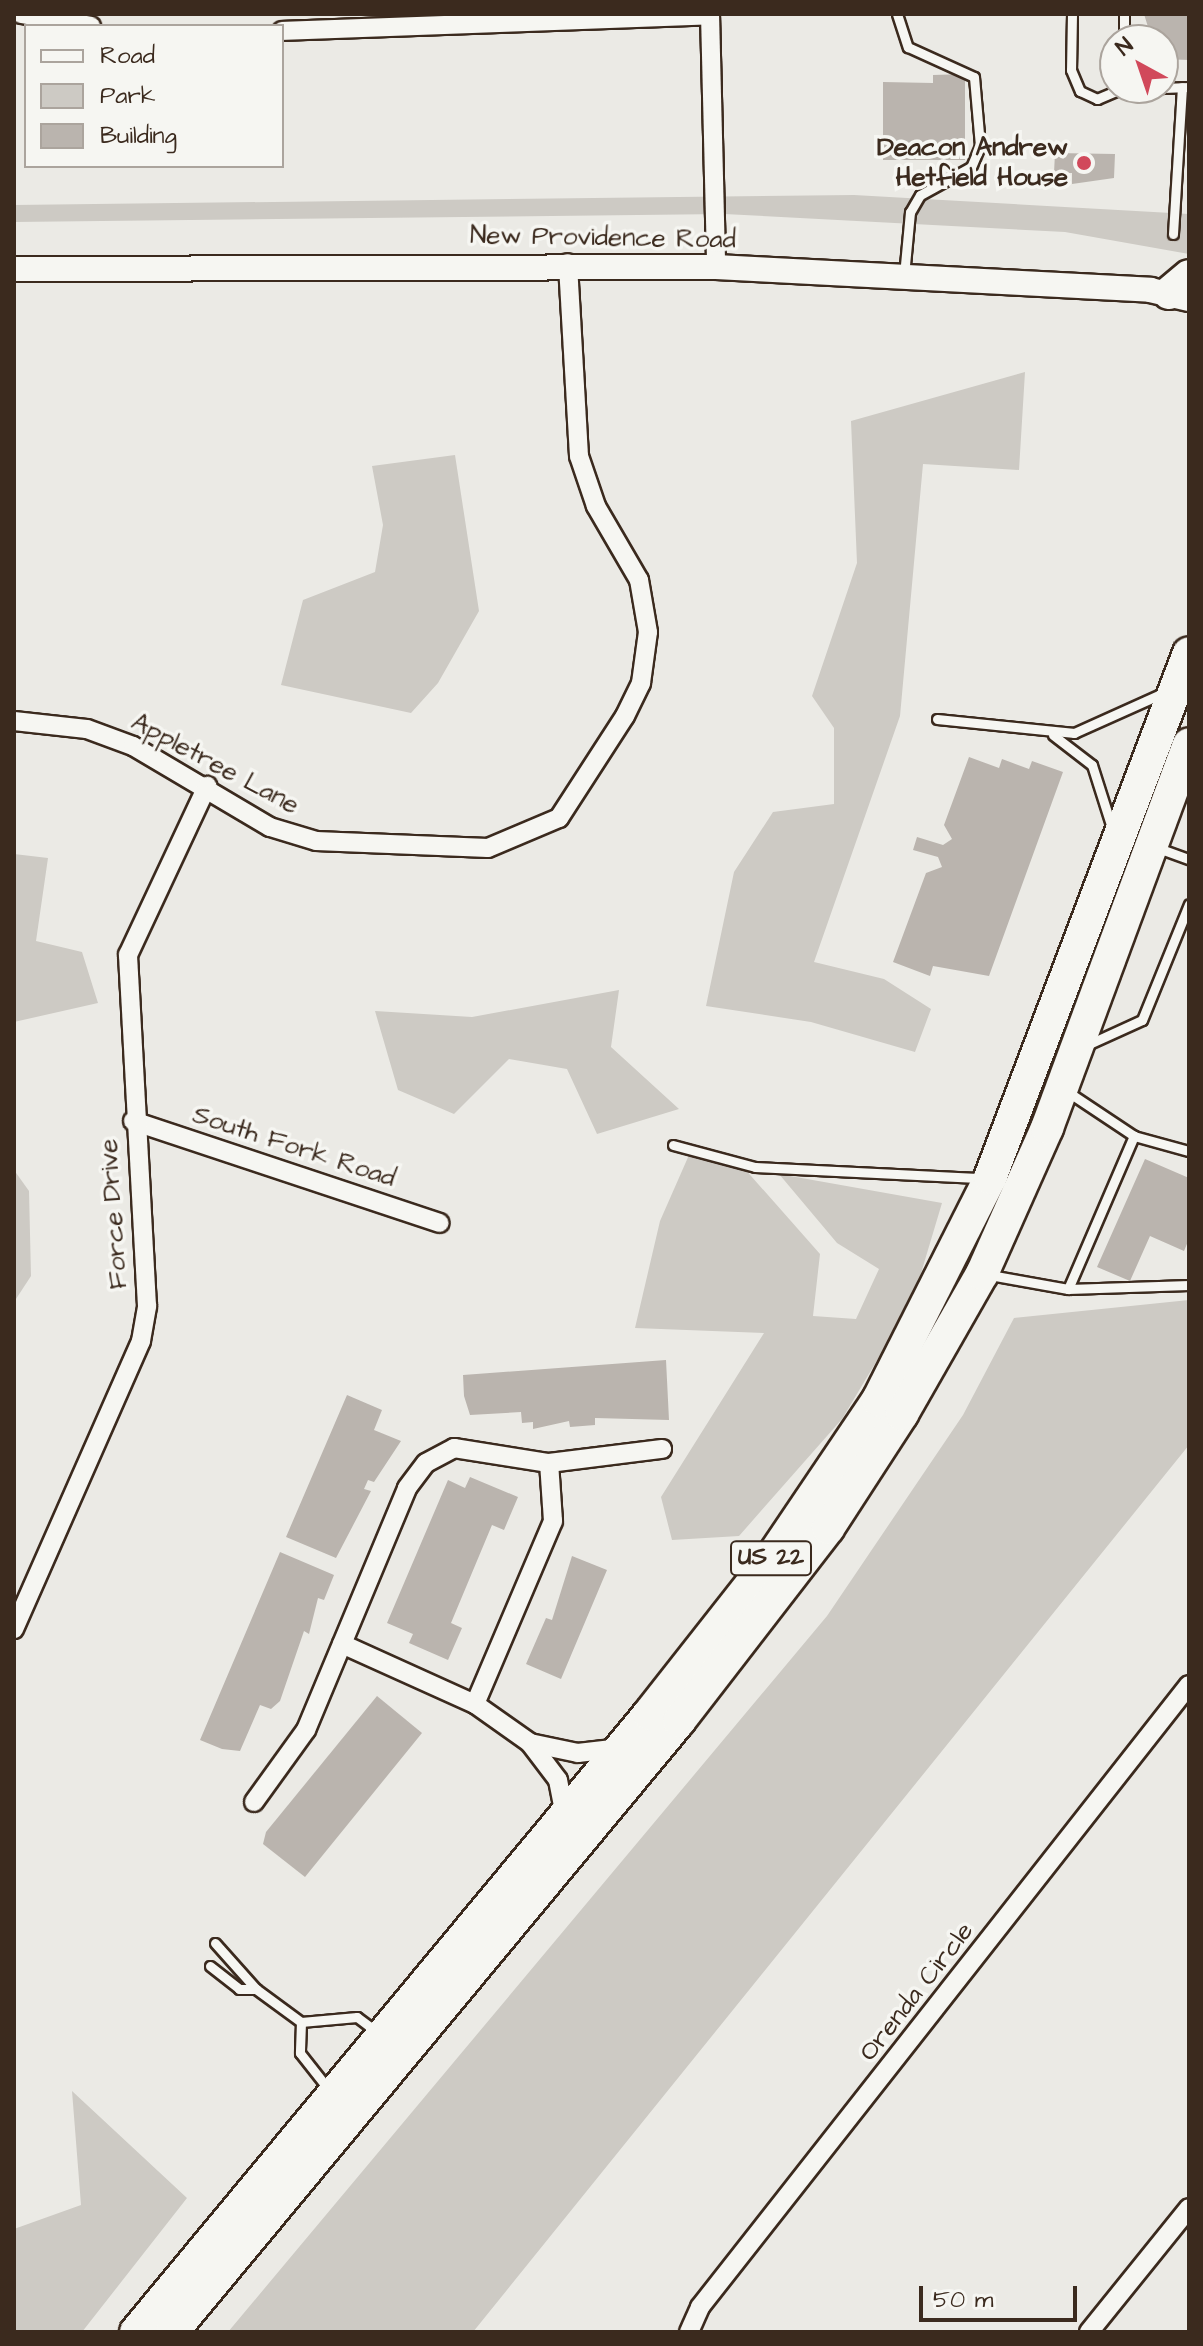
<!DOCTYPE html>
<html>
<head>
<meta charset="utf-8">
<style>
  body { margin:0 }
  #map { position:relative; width:1203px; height:2346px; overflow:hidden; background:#ebeae5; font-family:"Architects Daughter",sans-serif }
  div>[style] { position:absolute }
  .green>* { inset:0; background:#cdcac4 }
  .building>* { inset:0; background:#bab4ae }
  .roads { filter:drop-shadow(2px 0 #3b2a1e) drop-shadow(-2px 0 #3b2a1e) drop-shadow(0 2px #3b2a1e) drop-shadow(0 -2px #3b2a1e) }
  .service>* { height:9px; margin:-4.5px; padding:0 4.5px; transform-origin:4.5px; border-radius:4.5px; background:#f6f6f2 }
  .minor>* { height:18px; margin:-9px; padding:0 9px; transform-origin:9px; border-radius:9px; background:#f6f6f2 }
  .tertiary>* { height:24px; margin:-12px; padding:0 12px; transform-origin:12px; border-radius:12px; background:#f6f6f2 }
  .trunk>* { height:32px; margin:-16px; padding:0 16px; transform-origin:16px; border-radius:16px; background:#f6f6f2 }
  .dots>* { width:22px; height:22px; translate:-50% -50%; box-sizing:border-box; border:4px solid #f6f6f2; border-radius:50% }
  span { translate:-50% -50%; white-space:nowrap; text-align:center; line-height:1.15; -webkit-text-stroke:7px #f6f6f2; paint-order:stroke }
  .shield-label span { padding:2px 6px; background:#f6f6f2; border:2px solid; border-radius:6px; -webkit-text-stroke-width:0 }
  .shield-label { font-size:24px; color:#3b2a1e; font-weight:700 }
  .poi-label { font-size:26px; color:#3b2a1e; font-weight:700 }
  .right { translate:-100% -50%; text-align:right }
  .street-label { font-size:26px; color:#3b2a1e }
  .frame { position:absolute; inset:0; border:16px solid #3b2a1e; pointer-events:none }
  .legend { position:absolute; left:24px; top:24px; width:260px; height:144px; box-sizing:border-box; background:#f6f6f2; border:2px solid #aba49d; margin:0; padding:10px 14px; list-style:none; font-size:24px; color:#3b2a1e }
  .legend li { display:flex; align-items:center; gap:16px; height:40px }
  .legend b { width:40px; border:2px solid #aba49d }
  .north { position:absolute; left:1099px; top:24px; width:80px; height:80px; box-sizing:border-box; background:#f6f6f2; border:2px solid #aba49d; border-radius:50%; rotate:320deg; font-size:22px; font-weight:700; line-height:32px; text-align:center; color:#3b2a1e }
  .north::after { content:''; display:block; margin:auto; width:28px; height:36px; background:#d1495b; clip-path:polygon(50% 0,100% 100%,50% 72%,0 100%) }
  .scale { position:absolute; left:919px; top:2286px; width:158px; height:36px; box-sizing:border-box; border:4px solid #3b2a1e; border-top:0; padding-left:10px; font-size:24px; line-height:28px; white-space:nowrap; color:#3b2a1e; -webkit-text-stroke:6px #f6f6f2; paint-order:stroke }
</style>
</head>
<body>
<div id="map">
  <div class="green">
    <div style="clip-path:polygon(854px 195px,1189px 214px,1189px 254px,1065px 232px,724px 214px,14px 222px,14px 205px)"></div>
    <div style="clip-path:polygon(1025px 372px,1019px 470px,923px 464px,900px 716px,814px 962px,884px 979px,931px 1009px,915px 1052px,811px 1022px,706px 1006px,734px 872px,773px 812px,834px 804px,834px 728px,812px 696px,857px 563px,851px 421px)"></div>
    <div style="clip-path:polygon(455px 455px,479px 611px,438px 683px,411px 713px,281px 685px,303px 600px,375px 572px,383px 525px,372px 466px)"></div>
    <div style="clip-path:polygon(14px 854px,48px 858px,36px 941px,82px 952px,98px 1003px,14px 1022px)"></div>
    <div style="clip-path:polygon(619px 990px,611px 1047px,679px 1109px,597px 1134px,567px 1069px,509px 1059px,454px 1114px,398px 1090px,375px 1011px,472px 1017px)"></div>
    <div style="clip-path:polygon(689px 1155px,744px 1168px,820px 1254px,813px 1316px,856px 1319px,879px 1269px,837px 1243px,779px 1174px,942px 1203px,913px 1300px,842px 1419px,739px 1536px,672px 1540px,661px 1497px,764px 1333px,635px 1328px,660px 1221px)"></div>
    <div style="clip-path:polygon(14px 1170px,29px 1191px,31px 1276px,14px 1302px)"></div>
    <div style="clip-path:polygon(1189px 1300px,1189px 1445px,473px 2332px,228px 2332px,827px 1616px,963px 1415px,1014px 1318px)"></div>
    <div style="clip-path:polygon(72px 2091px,187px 2198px,82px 2332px,14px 2332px,14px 2229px,81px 2205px)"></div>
  </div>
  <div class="building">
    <div style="clip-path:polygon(1144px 14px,1189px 14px,1189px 60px,1163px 59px,1163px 40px,1152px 40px)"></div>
    <div style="clip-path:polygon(965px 74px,965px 160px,883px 160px,883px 82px,933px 83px,933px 75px)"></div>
    <div style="clip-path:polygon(1055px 153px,1115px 154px,1114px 178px,1072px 184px,1072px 173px,1054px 173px)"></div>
    <div style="clip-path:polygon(969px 757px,999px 768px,1002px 759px,1029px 769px,1032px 761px,1063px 772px,989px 976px,933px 966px,930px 976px,893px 962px,926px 873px,942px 867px,938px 857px,913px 850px,917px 837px,943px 845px,952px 839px,944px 825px)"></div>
    <div style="clip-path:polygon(1145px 1159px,1189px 1178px,1189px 1239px,1184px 1251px,1150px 1236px,1130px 1281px,1097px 1267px)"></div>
    <div style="clip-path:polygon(666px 1360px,669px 1420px,595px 1418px,595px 1425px,570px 1427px,569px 1421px,533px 1429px,533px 1422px,522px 1423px,521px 1412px,470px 1415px,464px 1396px,463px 1375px)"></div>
    <div style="clip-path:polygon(347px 1395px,382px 1410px,374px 1430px,401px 1441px,374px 1482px,368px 1480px,364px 1489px,371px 1491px,336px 1558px,286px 1537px)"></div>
    <div style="clip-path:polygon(470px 1477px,518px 1497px,504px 1530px,492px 1525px,451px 1623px,462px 1628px,448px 1660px,409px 1643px,413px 1634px,387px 1623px,448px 1480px,465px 1488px)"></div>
    <div style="clip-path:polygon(280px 1552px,334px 1575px,324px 1600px,318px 1598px,309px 1634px,304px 1631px,280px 1701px,271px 1709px,260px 1705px,240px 1751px,222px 1749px,200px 1740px)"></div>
    <div style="clip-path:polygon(572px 1556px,607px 1570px,561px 1679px,526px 1664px,546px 1618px,552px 1620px)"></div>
    <div style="clip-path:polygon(377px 1696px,422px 1733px,305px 1877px,263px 1844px,266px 1832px)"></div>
  </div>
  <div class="roads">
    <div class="service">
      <div style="left:897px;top:14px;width:35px;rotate:72deg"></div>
      <div style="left:908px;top:47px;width:72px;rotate:24.4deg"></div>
      <div style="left:974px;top:77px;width:69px;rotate:85deg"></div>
      <div style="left:980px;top:146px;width:23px;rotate:113deg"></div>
      <div style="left:971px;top:167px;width:58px;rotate:151.2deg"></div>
      <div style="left:920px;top:195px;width:20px;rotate:120deg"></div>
      <div style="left:910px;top:212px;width:63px;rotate:95.4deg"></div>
      <div style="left:1072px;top:14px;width:56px;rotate:91deg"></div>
      <div style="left:1071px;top:70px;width:23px;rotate:67deg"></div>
      <div style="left:1080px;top:91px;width:19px;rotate:25deg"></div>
      <div style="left:1097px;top:99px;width:28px;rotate:-23deg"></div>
      <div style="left:1124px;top:14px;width:26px;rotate:90deg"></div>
      <div style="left:1163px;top:88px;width:26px;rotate:-2deg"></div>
      <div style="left:1122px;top:89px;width:39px;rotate:-1deg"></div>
      <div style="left:1173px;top:234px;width:147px;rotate:-86.5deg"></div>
      <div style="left:937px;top:719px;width:138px;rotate:5.8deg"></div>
      <div style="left:1074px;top:733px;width:98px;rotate:-24.2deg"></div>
      <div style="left:1053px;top:735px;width:49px;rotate:37.6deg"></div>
      <div style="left:1092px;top:765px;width:66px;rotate:72.4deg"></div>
      <div style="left:1158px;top:848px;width:33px;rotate:20deg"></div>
      <div style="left:1087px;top:1045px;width:60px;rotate:-24.4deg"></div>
      <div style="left:1142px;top:1020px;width:125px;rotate:-67.9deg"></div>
      <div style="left:1068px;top:1092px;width:79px;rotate:33.7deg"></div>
      <div style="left:1134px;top:1136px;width:57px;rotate:15.3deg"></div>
      <div style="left:673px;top:1145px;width:85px;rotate:15deg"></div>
      <div style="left:755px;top:1167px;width:228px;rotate:2.8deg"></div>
      <div style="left:990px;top:1275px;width:79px;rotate:10.2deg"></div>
      <div style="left:1068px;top:1289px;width:167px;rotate:-66.7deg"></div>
      <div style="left:1068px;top:1289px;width:121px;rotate:-1.9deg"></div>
      <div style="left:215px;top:1943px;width:62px;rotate:48.3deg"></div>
      <div style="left:256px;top:1989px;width:56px;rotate:36.3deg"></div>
      <div style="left:301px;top:2022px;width:56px;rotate:-5.1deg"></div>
      <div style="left:357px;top:2017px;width:26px;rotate:37deg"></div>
      <div style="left:210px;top:1966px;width:37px;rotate:38deg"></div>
      <div style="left:239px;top:1989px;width:17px"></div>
      <div style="left:301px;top:2022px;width:31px;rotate:92deg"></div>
      <div style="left:300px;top:2053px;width:48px;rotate:51.7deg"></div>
    </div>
    <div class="minor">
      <div style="left:21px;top:14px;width:71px;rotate:9.7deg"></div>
      <div style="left:710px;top:14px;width:253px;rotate:88.6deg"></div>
      <div style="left:282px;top:31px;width:428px;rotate:-2.1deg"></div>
      <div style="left:14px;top:721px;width:73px;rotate:6.3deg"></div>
      <div style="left:87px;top:729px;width:49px;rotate:20.3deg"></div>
      <div style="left:133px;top:746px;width:159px;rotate:30.6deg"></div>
      <div style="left:270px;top:827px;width:48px;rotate:16.9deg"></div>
      <div style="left:316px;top:841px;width:172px;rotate:2.3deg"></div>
      <div style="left:488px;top:848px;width:77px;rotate:-22.9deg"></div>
      <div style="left:559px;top:818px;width:121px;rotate:-57.1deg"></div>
      <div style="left:625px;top:716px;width:37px;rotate:-64deg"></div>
      <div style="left:641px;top:683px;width:51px;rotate:-82.2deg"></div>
      <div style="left:648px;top:632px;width:53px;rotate:-99.8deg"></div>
      <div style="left:639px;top:580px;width:86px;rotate:-120.2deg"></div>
      <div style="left:596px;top:506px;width:53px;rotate:-108.8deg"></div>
      <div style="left:579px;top:456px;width:193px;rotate:-93.3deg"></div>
      <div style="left:133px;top:1121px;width:323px;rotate:18.4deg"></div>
      <div style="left:14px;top:1629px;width:315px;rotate:-66.2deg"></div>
      <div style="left:141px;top:1341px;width:36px;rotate:-80deg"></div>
      <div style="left:147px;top:1306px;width:352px;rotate:-93.1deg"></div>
      <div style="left:128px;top:955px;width:187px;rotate:-64.9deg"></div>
      <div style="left:342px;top:1644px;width:146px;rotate:24.3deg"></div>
      <div style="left:475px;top:1704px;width:67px;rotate:35.3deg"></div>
      <div style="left:530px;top:1743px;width:46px;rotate:52.9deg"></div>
      <div style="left:558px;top:1780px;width:38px;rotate:79deg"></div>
      <div style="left:475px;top:1704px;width:199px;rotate:-66.9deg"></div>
      <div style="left:553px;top:1521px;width:58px;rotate:-93.9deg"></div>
      <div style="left:530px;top:1743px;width:49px;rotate:11.8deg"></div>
      <div style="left:578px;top:1753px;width:43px;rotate:-6.6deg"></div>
      <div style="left:254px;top:1802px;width:89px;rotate:-54.2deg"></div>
      <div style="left:306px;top:1730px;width:262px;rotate:-67.3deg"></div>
      <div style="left:407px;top:1488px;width:31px;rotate:-53deg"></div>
      <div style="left:426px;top:1463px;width:32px;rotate:-28deg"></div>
      <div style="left:454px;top:1448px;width:96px;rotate:9deg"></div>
      <div style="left:549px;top:1463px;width:114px;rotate:-7.1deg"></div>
      <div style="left:689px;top:2332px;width:27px;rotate:-66deg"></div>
      <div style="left:700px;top:2307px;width:791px;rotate:-51.83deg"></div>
      <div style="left:1089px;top:2332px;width:159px;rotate:-51.1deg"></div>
    </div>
    <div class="tertiary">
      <div style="left:14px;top:269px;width:702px;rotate:-0.16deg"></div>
      <div style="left:716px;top:267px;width:435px;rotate:3deg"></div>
      <div style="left:1150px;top:290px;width:40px;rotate:13deg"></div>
    </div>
    <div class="trunk">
      <div style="left:1169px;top:293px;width:26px;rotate:-40deg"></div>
      <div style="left:136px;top:2332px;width:803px;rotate:-50.3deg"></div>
      <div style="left:649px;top:1714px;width:196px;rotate:-51.8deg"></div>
      <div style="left:770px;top:1560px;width:193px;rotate:-56deg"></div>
      <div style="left:878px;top:1400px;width:249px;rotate:-63.2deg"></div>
      <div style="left:990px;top:1178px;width:561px;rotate:-69.24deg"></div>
      <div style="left:172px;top:2332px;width:794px;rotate:-50.31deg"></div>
      <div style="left:679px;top:1721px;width:244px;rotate:-52.3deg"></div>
      <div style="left:828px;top:1528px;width:136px;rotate:-57deg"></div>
      <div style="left:902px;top:1414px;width:161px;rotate:-60.3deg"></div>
      <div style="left:982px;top:1274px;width:160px;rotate:-66deg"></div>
      <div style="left:1047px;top:1128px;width:409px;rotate:-69.7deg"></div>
    </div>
  </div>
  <div class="dots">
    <div style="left:1084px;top:163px;background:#d1495b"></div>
  </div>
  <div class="shield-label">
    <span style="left:771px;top:1558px">US 22</span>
  </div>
  <div class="poi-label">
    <span class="right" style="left:1068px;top:163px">Deacon Andrew<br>Hetfield House</span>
  </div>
  <div class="street-label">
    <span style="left:603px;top:238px;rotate:1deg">New Providence Road</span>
    <span style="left:215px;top:764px;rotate:28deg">Appletree Lane</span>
    <span style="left:294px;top:1147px;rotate:18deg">South Fork Road</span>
    <span style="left:114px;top:1214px;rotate:-94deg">Force Drive</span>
    <span style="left:917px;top:1992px;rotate:-52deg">Orenda Circle</span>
  </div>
  <div class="frame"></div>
  <ul class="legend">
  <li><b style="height:10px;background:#f6f6f2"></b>Road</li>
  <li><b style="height:22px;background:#cdcac4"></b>Park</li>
  <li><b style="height:22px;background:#bab4ae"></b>Building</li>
  </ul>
  <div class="north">N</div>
  <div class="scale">50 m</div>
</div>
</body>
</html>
